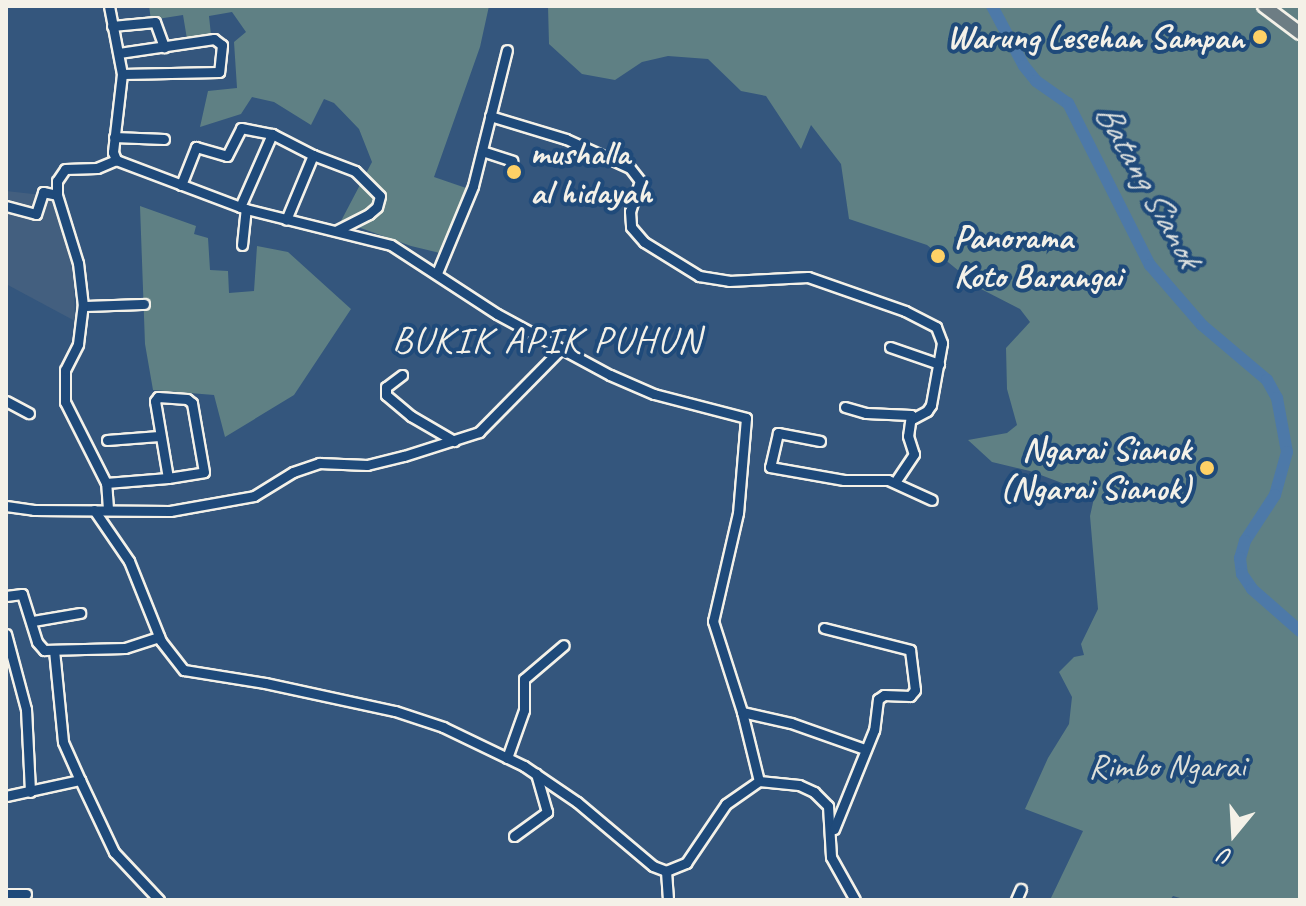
<!DOCTYPE html>
<html>
<head>
<meta charset="utf-8">
<style>
  body { margin:0 }
  #map { position:relative; width:1306px; height:906px; overflow:hidden; background:#34567d; font-family:Caveat,sans-serif }
  div>[style] { position:absolute }
  .built>* { inset:0; background:#435f7f }
  .green>* { inset:0; background:#5f8084 }
  .river>* { height:12px; margin:-6px; padding:0 6px; transform-origin:6px; border-radius:6px; background:#4d79a8 }
  .roads { filter:drop-shadow(2px 0 #f4f1e8) drop-shadow(-2px 0 #f4f1e8) drop-shadow(0 2px #f4f1e8) drop-shadow(0 -2px #f4f1e8) }
  .minor>* { height:9px; margin:-4.5px; padding:0 4.5px; transform-origin:4.5px; border-radius:4.5px; background:#1f4a7a }
  .major>* { height:12px; margin:-6px; padding:0 6px; transform-origin:6px; border-radius:6px; background:#6d7d84 }
  .dots>* { width:22px; height:22px; translate:-50% -50%; box-sizing:border-box; border:4px solid #1f4a7a; border-radius:50% }
  span { translate:-50% -50%; white-space:nowrap; text-align:center; line-height:1.15; -webkit-text-stroke:8px #1f4a7a; paint-order:stroke }
  .poi-label { font-size:34px; color:#f4f1e8; font-weight:700 }
  .right { translate:-100% -50%; text-align:right }
  .left { translate:0 -50%; text-align:left }
  .park-label { font-size:34px; color:#dee0d9 }
  .water-label { font-size:36px; color:#dbdfde; font-style:italic }
  .quarter-label { font-size:38px; color:#f4f1e8; letter-spacing:2px }
  .frame { position:absolute; inset:0; border:8px solid #f4f1e8; pointer-events:none }
  .north { position:absolute; left:1194px; top:794px; width:80px; height:80px; -webkit-text-stroke:6px #1f4a7a; paint-order:stroke; rotate:198deg; font-size:22px; font-weight:700; line-height:32px; text-align:center; color:#f4f1e8 }
  .north::after { content:''; display:block; margin:auto; width:28px; height:36px; background:#f4f1e8; clip-path:polygon(50% 0,100% 100%,50% 72%,0 100%) }
</style>
</head>
<body>
<div id="map">
  <div class="built">
    <div style="clip-path:polygon(6px 191px,51px 196px,73px 258px,75px 321px,6px 284px)"></div>
  </div>
  <div class="green">
    <div style="clip-path:polygon(149px 6px,489px 6px,480px 47px,434px 177px,466px 188px,440px 253px,411px 246px,341px 221px,372px 162px,359px 129px,334px 103px,324px 99px,311px 125px,274px 102px,252px 97px,241px 114px,200px 127px,208px 91px,237px 88px,234px 42px,246px 32px,232px 12px,209px 16px,211px 35px,187px 39px,183px 15px,151px 20px)"></div>
    <div style="clip-path:polygon(548px 6px,1300px 6px,1300px 900px,1187px 900px,1173px 896px,1170px 900px,1050px 900px,1083px 831px,1025px 809px,1048px 758px,1069px 724px,1072px 697px,1059px 672px,1074px 657px,1084px 655px,1081px 644px,1098px 609px,1090px 516px,1096px 489px,1070px 486px,1030px 471px,992px 462px,968px 440px,1007px 433px,1017px 425px,1007px 389px,1006px 348px,1030px 322px,1020px 309px,981px 289px,927px 245px,849px 219px,841px 164px,811px 125px,801px 149px,766px 96px,741px 91px,708px 59px,668px 56px,642px 62px,615px 80px,582px 74px,549px 44px)"></div>
    <div style="clip-path:polygon(140px 206px,196px 226px,194px 234px,208px 238px,210px 270px,228px 271px,229px 293px,254px 291px,257px 246px,288px 252px,351px 309px,294px 395px,225px 437px,214px 395px,153px 390px,145px 344px)"></div>
  </div>
  <div class="river">
    <div style="left:992px;top:6px;width:68px;rotate:61.9deg"></div>
    <div style="left:1024px;top:66px;width:19px;rotate:51deg"></div>
    <div style="left:1036px;top:81px;width:39px;rotate:35deg"></div>
    <div style="left:1068px;top:103px;width:182px;rotate:63.2deg"></div>
    <div style="left:1150px;top:265px;width:79px;rotate:49.1deg"></div>
    <div style="left:1202px;top:325px;width:85px;rotate:40.2deg"></div>
    <div style="left:1267px;top:380px;width:21px;rotate:61deg"></div>
    <div style="left:1277px;top:398px;width:55px;rotate:79.5deg"></div>
    <div style="left:1287px;top:452px;width:45px;rotate:105.6deg"></div>
    <div style="left:1275px;top:495px;width:55px;rotate:123.1deg"></div>
    <div style="left:1245px;top:541px;width:18px;rotate:106deg"></div>
    <div style="left:1240px;top:558px;width:16px;rotate:83deg"></div>
    <div style="left:1242px;top:574px;width:18px;rotate:56deg"></div>
    <div style="left:1252px;top:589px;width:64px;rotate:41.2deg"></div>
  </div>
  <div class="roads">
    <div class="minor">
      <div style="left:109px;top:6px;width:69px;rotate:79.2deg"></div>
      <div style="left:122px;top:74px;width:79px;rotate:96.6deg"></div>
      <div style="left:113px;top:152px;width:9px;rotate:69deg"></div>
      <div style="left:116px;top:160px;width:139px;rotate:20.7deg"></div>
      <div style="left:246px;top:209px;width:149px;rotate:13.9deg"></div>
      <div style="left:391px;top:245px;width:126px;rotate:33.1deg"></div>
      <div style="left:497px;top:314px;width:128px;rotate:28.4deg"></div>
      <div style="left:610px;top:375px;width:48px;rotate:23.4deg"></div>
      <div style="left:654px;top:394px;width:95px;rotate:14.6deg"></div>
      <div style="left:746px;top:418px;width:95px;rotate:94.8deg"></div>
      <div style="left:738px;top:513px;width:111px;rotate:103deg"></div>
      <div style="left:713px;top:621px;width:96px;rotate:72.3deg"></div>
      <div style="left:742px;top:712px;width:71px;rotate:76.2deg"></div>
      <div style="left:112px;top:26px;width:43px;rotate:-5.3deg"></div>
      <div style="left:155px;top:22px;width:27px;rotate:70deg"></div>
      <div style="left:119px;top:53px;width:96px;rotate:-8.4deg"></div>
      <div style="left:214px;top:39px;width:10px;rotate:37deg"></div>
      <div style="left:222px;top:45px;width:27px;rotate:96deg"></div>
      <div style="left:219px;top:72px;width:97px;rotate:178.8deg"></div>
      <div style="left:490px;top:116px;width:79px;rotate:16.8deg"></div>
      <div style="left:566px;top:139px;width:70px;rotate:24.4deg"></div>
      <div style="left:630px;top:168px;width:16px;rotate:52deg"></div>
      <div style="left:640px;top:181px;width:32px;rotate:108deg"></div>
      <div style="left:630px;top:211px;width:16px;rotate:86deg"></div>
      <div style="left:631px;top:227px;width:20px;rotate:49deg"></div>
      <div style="left:644px;top:242px;width:65px;rotate:31.7deg"></div>
      <div style="left:699px;top:276px;width:30px;rotate:9deg"></div>
      <div style="left:729px;top:281px;width:79px;rotate:-2.9deg"></div>
      <div style="left:808px;top:277px;width:103px;rotate:19.3deg"></div>
      <div style="left:905px;top:311px;width:35px;rotate:27deg"></div>
      <div style="left:936px;top:327px;width:17px;rotate:69deg"></div>
      <div style="left:942px;top:343px;width:63px;rotate:100.1deg"></div>
      <div style="left:931px;top:405px;width:7px;rotate:124deg"></div>
      <div style="left:927px;top:411px;width:17px;rotate:152deg"></div>
      <div style="left:114px;top:137px;width:50px;rotate:2.3deg"></div>
      <div style="left:482px;top:151px;width:32px;rotate:18deg"></div>
      <div style="left:313px;top:155px;width:45px;rotate:20.9deg"></div>
      <div style="left:355px;top:171px;width:35px;rotate:45deg"></div>
      <div style="left:380px;top:196px;width:11px;rotate:105deg"></div>
      <div style="left:377px;top:207px;width:11px;rotate:139deg"></div>
      <div style="left:369px;top:214px;width:37px;rotate:153deg"></div>
      <div style="left:181px;top:185px;width:41px;rotate:-68.5deg"></div>
      <div style="left:196px;top:147px;width:32px;rotate:16deg"></div>
      <div style="left:227px;top:156px;width:31px;rotate:-63deg"></div>
      <div style="left:241px;top:128px;width:32px;rotate:11deg"></div>
      <div style="left:272px;top:134px;width:46px;rotate:27.1deg"></div>
      <div style="left:313px;top:155px;width:70px;rotate:112.6deg"></div>
      <div style="left:6px;top:206px;width:31px;rotate:15deg"></div>
      <div style="left:36px;top:214px;width:23px;rotate:-72deg"></div>
      <div style="left:43px;top:192px;width:14px;rotate:12deg"></div>
      <div style="left:240px;top:207px;width:80px;rotate:-66.3deg"></div>
      <div style="left:242px;top:245px;width:36px;rotate:-84deg"></div>
      <div style="left:437px;top:273px;width:94px;rotate:-67.5deg"></div>
      <div style="left:473px;top:186px;width:140px;rotate:-76deg"></div>
      <div style="left:83px;top:306px;width:61px;rotate:-1.9deg"></div>
      <div style="left:890px;top:347px;width:52px;rotate:19.1deg"></div>
      <div style="left:402px;top:375px;width:20px;rotate:143deg"></div>
      <div style="left:386px;top:387px;width:8px;rotate:90deg"></div>
      <div style="left:386px;top:395px;width:33px;rotate:40deg"></div>
      <div style="left:411px;top:416px;width:50px;rotate:30.2deg"></div>
      <div style="left:6px;top:401px;width:26px;rotate:28deg"></div>
      <div style="left:845px;top:407px;width:22px;rotate:16deg"></div>
      <div style="left:866px;top:413px;width:45px;rotate:2.5deg"></div>
      <div style="left:911px;top:415px;width:21px;rotate:98deg"></div>
      <div style="left:908px;top:436px;width:19px;rotate:72deg"></div>
      <div style="left:914px;top:454px;width:34px;rotate:124deg"></div>
      <div style="left:107px;top:440px;width:52px;rotate:-4.4deg"></div>
      <div style="left:820px;top:441px;width:43px;rotate:-169.2deg"></div>
      <div style="left:778px;top:433px;width:35px;rotate:103deg"></div>
      <div style="left:770px;top:467px;width:75px;rotate:10deg"></div>
      <div style="left:844px;top:480px;width:44px"></div>
      <div style="left:888px;top:480px;width:48px;rotate:24.4deg"></div>
      <div style="left:106px;top:483px;width:62px;rotate:-4.6deg"></div>
      <div style="left:168px;top:478px;width:36px;rotate:-9deg"></div>
      <div style="left:204px;top:472px;width:70px;rotate:-99.9deg"></div>
      <div style="left:192px;top:403px;width:6px;rotate:-141deg"></div>
      <div style="left:187px;top:399px;width:29px;rotate:-176deg"></div>
      <div style="left:158px;top:397px;width:5px;rotate:127deg"></div>
      <div style="left:155px;top:401px;width:78px;rotate:80.4deg"></div>
      <div style="left:6px;top:506px;width:28px;rotate:8deg"></div>
      <div style="left:34px;top:510px;width:136px;rotate:0.4deg"></div>
      <div style="left:170px;top:511px;width:85px;rotate:-10.1deg"></div>
      <div style="left:254px;top:496px;width:46px;rotate:-31.6deg"></div>
      <div style="left:293px;top:472px;width:28px;rotate:-19deg"></div>
      <div style="left:319px;top:463px;width:48px;rotate:2.4deg"></div>
      <div style="left:367px;top:465px;width:38px;rotate:-14deg"></div>
      <div style="left:404px;top:456px;width:79px;rotate:-17.7deg"></div>
      <div style="left:479px;top:432px;width:115px;rotate:-45.4deg"></div>
      <div style="left:108px;top:509px;width:26px;rotate:-94deg"></div>
      <div style="left:106px;top:483px;width:91px;rotate:-116.8deg"></div>
      <div style="left:65px;top:402px;width:32px;rotate:-90deg"></div>
      <div style="left:65px;top:370px;width:29px;rotate:-63deg"></div>
      <div style="left:78px;top:344px;width:38px;rotate:-83deg"></div>
      <div style="left:83px;top:306px;width:43px;rotate:-96.6deg"></div>
      <div style="left:78px;top:263px;width:71px;rotate:-107.2deg"></div>
      <div style="left:57px;top:195px;width:14px;rotate:-90deg"></div>
      <div style="left:57px;top:181px;width:14px;rotate:-56deg"></div>
      <div style="left:65px;top:169px;width:32px;rotate:-2deg"></div>
      <div style="left:97px;top:168px;width:21px;rotate:-23deg"></div>
      <div style="left:94px;top:510px;width:62px;rotate:55.5deg"></div>
      <div style="left:129px;top:561px;width:86px;rotate:68.2deg"></div>
      <div style="left:161px;top:641px;width:37px;rotate:52deg"></div>
      <div style="left:184px;top:670px;width:82px;rotate:9.1deg"></div>
      <div style="left:265px;top:683px;width:133px;rotate:12.2deg"></div>
      <div style="left:395px;top:711px;width:51px;rotate:18.4deg"></div>
      <div style="left:443px;top:727px;width:90px;rotate:25.7deg"></div>
      <div style="left:524px;top:766px;width:64px;rotate:34.2deg"></div>
      <div style="left:577px;top:802px;width:99px;rotate:40.1deg"></div>
      <div style="left:653px;top:866px;width:14px;rotate:21deg"></div>
      <div style="left:666px;top:871px;width:22px;rotate:-22deg"></div>
      <div style="left:686px;top:863px;width:71px;rotate:-55.9deg"></div>
      <div style="left:726px;top:804px;width:40px;rotate:-34.9deg"></div>
      <div style="left:759px;top:781px;width:40px;rotate:5.7deg"></div>
      <div style="left:799px;top:785px;width:17px;rotate:25deg"></div>
      <div style="left:814px;top:792px;width:20px;rotate:45deg"></div>
      <div style="left:828px;top:806px;width:51px;rotate:86.6deg"></div>
      <div style="left:831px;top:857px;width:49px;rotate:60.8deg"></div>
      <div style="left:6px;top:596px;width:16px;rotate:-7deg"></div>
      <div style="left:22px;top:594px;width:50px;rotate:72.6deg"></div>
      <div style="left:37px;top:642px;width:11px;rotate:49deg"></div>
      <div style="left:44px;top:650px;width:81px;rotate:-1.4deg"></div>
      <div style="left:125px;top:648px;width:36px;rotate:-18deg"></div>
      <div style="left:33px;top:621px;width:48px;rotate:-9.7deg"></div>
      <div style="left:824px;top:628px;width:89px;rotate:14.3deg"></div>
      <div style="left:910px;top:650px;width:40px;rotate:82.9deg"></div>
      <div style="left:915px;top:690px;width:8px;rotate:130deg"></div>
      <div style="left:910px;top:696px;width:26px;rotate:-178deg"></div>
      <div style="left:884px;top:695px;width:7px;rotate:146deg"></div>
      <div style="left:878px;top:699px;width:31px;rotate:97deg"></div>
      <div style="left:874px;top:730px;width:107px;rotate:112deg"></div>
      <div style="left:6px;top:634px;width:78px;rotate:75.1deg"></div>
      <div style="left:26px;top:709px;width:83px;rotate:87.2deg"></div>
      <div style="left:54px;top:650px;width:92px;rotate:84.4deg"></div>
      <div style="left:63px;top:742px;width:42px;rotate:65.9deg"></div>
      <div style="left:742px;top:712px;width:50px;rotate:12.7deg"></div>
      <div style="left:791px;top:723px;width:78px;rotate:19.4deg"></div>
      <div style="left:507px;top:758px;width:51px;rotate:-70.5deg"></div>
      <div style="left:524px;top:710px;width:31px;rotate:-90deg"></div>
      <div style="left:524px;top:679px;width:52px;rotate:-40.4deg"></div>
      <div style="left:6px;top:796px;width:76px;rotate:-12.2deg"></div>
      <div style="left:80px;top:780px;width:80px;rotate:64.7deg"></div>
      <div style="left:114px;top:852px;width:66px;rotate:46.8deg"></div>
      <div style="left:514px;top:836px;width:41px;rotate:-36deg"></div>
      <div style="left:547px;top:812px;width:40px;rotate:-106deg"></div>
      <div style="left:666px;top:871px;width:29px;rotate:86deg"></div>
      <div style="left:6px;top:894px;width:20px"></div>
      <div style="left:1016px;top:900px;width:12px;rotate:-66deg"></div>
    </div>
    <div class="major">
      <div style="left:1264px;top:6px;width:45px;rotate:36.9deg"></div>
    </div>
  </div>
  <div class="dots">
    <div style="left:1260px;top:37px;background:#ffd166"></div>
    <div style="left:514px;top:172px;background:#ffd166"></div>
    <div style="left:938px;top:256px;background:#ffd166"></div>
    <div style="left:1207px;top:468px;background:#ffd166"></div>
  </div>
  <div class="poi-label">
    <span class="right" style="left:1244px;top:37px">Warung Lesehan Sampan</span>
    <span class="left" style="left:530px;top:172px">mushalla<br>al hidayah</span>
    <span class="left" style="left:954px;top:256px">Panorama<br>Koto Barangai</span>
    <span class="right" style="left:1191px;top:468px">Ngarai Sianok<br>(Ngarai Sianok)</span>
  </div>
  <div class="park-label">
    <span style="left:1167px;top:766px">Rimbo Ngarai</span>
  </div>
  <div class="water-label">
    <span style="left:1148px;top:185px;rotate:61deg">Batang Sianok</span>
  </div>
  <div class="quarter-label">
    <span style="left:547px;top:340px">BUKIK APIK PUHUN</span>
  </div>
  <div class="frame"></div>
  <div class="north">U</div>
</div>
</body>
</html>
